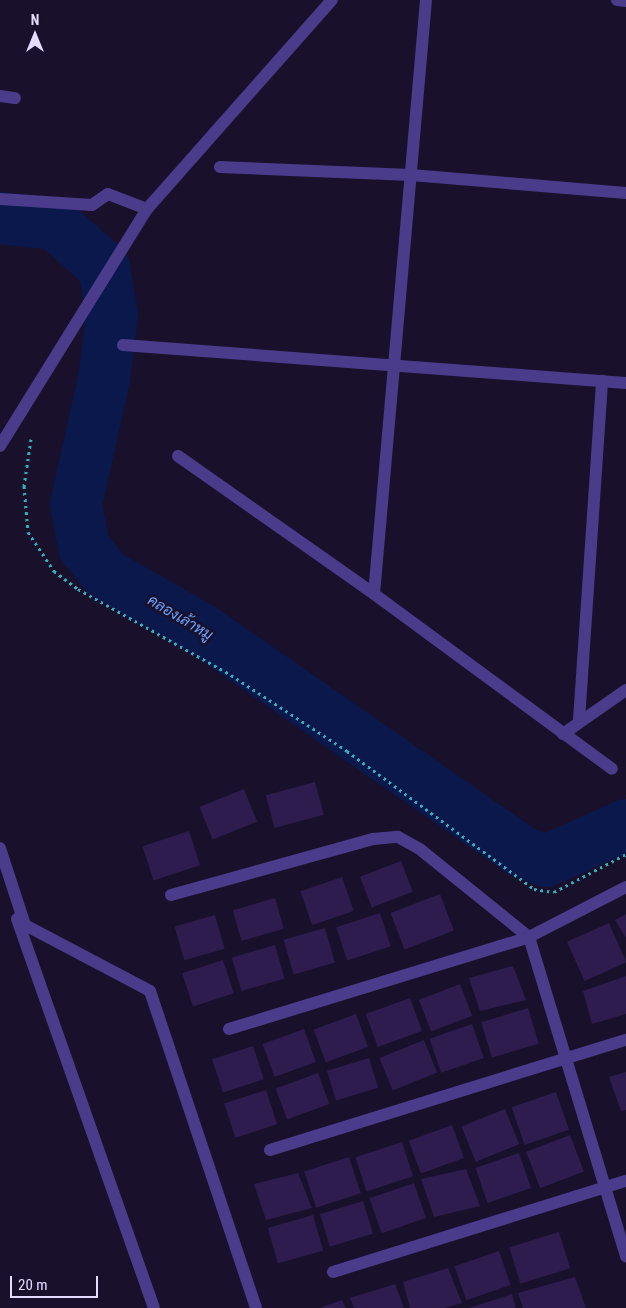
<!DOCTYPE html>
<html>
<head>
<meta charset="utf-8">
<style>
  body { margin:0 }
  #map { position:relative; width:626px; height:1308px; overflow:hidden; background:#19112b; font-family:"Roboto Condensed",Sarabun,sans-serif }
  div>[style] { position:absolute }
  .river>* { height:52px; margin:-26px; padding:0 26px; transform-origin:26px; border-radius:26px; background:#0a184b }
  .building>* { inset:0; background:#2d1c4d; transform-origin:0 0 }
  .path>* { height:3px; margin-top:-1.5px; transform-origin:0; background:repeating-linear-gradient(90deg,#2fb2bf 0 2.5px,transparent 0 6.5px) }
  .minor>* { height:12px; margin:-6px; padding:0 6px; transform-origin:6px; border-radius:6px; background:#4a3b8b }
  span { translate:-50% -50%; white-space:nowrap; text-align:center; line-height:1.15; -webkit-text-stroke:5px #19112b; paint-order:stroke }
  .water-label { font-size:15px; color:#69a3ff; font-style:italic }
  .north { position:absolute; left:10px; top:10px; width:50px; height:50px; -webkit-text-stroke:4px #19112b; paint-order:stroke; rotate:0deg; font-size:14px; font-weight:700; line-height:20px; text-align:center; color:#e4dbff }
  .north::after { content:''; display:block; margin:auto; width:18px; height:22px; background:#e4dbff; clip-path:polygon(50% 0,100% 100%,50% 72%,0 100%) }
  .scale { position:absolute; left:10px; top:1276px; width:88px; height:22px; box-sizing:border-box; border:2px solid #e4dbff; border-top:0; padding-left:6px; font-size:15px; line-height:18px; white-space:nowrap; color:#e4dbff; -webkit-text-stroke:4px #19112b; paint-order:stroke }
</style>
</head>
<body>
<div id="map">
  <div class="river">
    <div style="left:0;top:218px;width:55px;rotate:6.2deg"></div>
    <div style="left:55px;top:224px;width:65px;rotate:41.3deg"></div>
    <div style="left:104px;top:267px;width:48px;rotate:80.3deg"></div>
    <div style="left:112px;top:314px;width:65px;rotate:97deg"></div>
    <div style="left:104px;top:379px;width:128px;rotate:102.6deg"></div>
    <div style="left:76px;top:504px;width:44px;rotate:79.5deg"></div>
    <div style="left:84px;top:547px;width:36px;rotate:51deg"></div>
    <div style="left:107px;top:575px;width:111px;rotate:29.8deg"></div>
    <div style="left:203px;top:630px;width:385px;rotate:34.8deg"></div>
    <div style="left:519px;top:850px;width:29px;rotate:22deg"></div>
    <div style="left:546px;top:861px;width:88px;rotate:-24.2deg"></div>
  </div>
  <div class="building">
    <div style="left:315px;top:782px;width:34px;height:51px;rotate:75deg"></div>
    <div style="left:244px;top:789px;width:35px;height:48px;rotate:68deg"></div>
    <div style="left:189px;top:831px;width:36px;height:49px;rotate:72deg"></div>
    <div style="left:401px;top:861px;width:33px;height:44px;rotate:69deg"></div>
    <div style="left:342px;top:877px;width:36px;height:44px;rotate:71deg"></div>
    <div style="left:440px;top:894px;width:39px;height:53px;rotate:69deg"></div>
    <div style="left:275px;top:898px;width:32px;height:44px;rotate:74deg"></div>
    <div style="left:380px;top:913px;width:35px;height:46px;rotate:72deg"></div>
    <div style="clip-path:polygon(626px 914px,626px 938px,615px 920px)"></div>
    <div style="left:215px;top:915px;width:35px;height:42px;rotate:74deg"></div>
    <div style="left:609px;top:923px;width:43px;height:46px;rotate:66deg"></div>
    <div style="left:325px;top:928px;width:36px;height:43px;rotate:74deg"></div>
    <div style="left:275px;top:945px;width:35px;height:45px;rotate:74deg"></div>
    <div style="left:223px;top:960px;width:35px;height:43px;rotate:72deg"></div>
    <div style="clip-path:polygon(513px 966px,526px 1000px,480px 1011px,469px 978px)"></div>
    <div style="clip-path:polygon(626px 976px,626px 1014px,592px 1024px,583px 991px)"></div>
    <div style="left:460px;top:984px;width:34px;height:44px;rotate:69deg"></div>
    <div style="left:410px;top:998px;width:35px;height:47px;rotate:70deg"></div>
    <div style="left:528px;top:1008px;width:37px;height:49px;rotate:73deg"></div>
    <div style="left:356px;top:1014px;width:35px;height:45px;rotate:70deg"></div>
    <div style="left:472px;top:1024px;width:36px;height:45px;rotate:71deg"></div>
    <div style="left:304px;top:1029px;width:35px;height:44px;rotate:70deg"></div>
    <div style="left:424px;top:1040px;width:35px;height:48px;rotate:68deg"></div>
    <div style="left:253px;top:1046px;width:35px;height:43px;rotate:72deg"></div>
    <div style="left:369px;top:1058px;width:31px;height:44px;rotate:73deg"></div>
    <div style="clip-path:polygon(626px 1072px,626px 1110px,621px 1111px,609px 1077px)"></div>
    <div style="left:318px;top:1073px;width:33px;height:45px;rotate:70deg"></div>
    <div style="left:266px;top:1090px;width:36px;height:44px;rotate:72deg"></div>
    <div style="left:556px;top:1092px;width:40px;height:47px;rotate:71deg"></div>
    <div style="left:505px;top:1109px;width:38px;height:47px;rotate:68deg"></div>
    <div style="left:452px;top:1125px;width:35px;height:46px;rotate:70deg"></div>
    <div style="left:570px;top:1135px;width:39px;height:47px;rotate:69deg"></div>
    <div style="left:402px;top:1142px;width:36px;height:49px;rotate:72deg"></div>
    <div style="left:519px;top:1153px;width:37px;height:46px;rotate:71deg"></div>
    <div style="left:349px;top:1157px;width:38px;height:47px;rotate:72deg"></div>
    <div style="clip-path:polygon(466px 1169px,480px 1206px,434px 1217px,421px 1179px)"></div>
    <div style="clip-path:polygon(298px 1173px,312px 1208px,266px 1220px,254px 1184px)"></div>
    <div style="left:414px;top:1183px;width:37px;height:47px;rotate:71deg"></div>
    <div style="left:363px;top:1201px;width:34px;height:45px;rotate:73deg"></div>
    <div style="left:313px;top:1215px;width:37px;height:47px;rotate:74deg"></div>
    <div style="left:559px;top:1232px;width:38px;height:52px;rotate:73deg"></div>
    <div style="left:499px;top:1251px;width:36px;height:47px;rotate:71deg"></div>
    <div style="clip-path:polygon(448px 1268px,462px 1303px,445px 1308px,410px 1308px,403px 1282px)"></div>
    <div style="clip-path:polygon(575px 1277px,586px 1308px,523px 1308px,518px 1293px)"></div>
    <div style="clip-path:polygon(395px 1284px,404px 1308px,354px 1308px,350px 1298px)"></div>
    <div style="clip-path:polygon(512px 1294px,516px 1308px,469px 1308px)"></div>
    <div style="clip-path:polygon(342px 1300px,346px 1308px,319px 1308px)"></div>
  </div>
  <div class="path">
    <div style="left:31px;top:439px;width:48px;rotate:98.5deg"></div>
    <div style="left:24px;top:486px;width:46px;rotate:85deg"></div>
    <div style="left:28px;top:532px;width:47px;rotate:56.3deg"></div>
    <div style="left:54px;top:571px;width:30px;rotate:37deg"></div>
    <div style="left:78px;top:589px;width:176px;rotate:29.3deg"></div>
    <div style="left:231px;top:675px;width:139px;rotate:33.2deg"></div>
    <div style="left:347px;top:751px;width:232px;rotate:36.4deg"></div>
    <div style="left:534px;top:889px;width:20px;rotate:9deg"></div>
    <div style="left:554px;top:892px;width:81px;rotate:-27.8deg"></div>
  </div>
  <div class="minor">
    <div style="left:426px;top:0;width:596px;rotate:95deg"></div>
    <div style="left:374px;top:594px;width:295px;rotate:36.3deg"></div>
    <div style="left:617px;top:0;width:9px;rotate:6deg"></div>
    <div style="left:0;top:96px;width:15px;rotate:8deg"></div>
    <div style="left:220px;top:167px;width:191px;rotate:2.4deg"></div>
    <div style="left:411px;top:175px;width:216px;rotate:4.8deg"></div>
    <div style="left:0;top:199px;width:92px;rotate:3.7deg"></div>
    <div style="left:92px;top:205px;width:19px;rotate:-35deg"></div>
    <div style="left:108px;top:194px;width:42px;rotate:21deg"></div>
    <div style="left:123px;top:345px;width:504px;rotate:4.32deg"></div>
    <div style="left:0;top:446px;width:279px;rotate:-58.2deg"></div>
    <div style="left:147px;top:209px;width:279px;rotate:-48.5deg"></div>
    <div style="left:178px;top:456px;width:240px;rotate:35.1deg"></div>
    <div style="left:579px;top:720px;width:340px;rotate:-86.1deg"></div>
    <div style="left:563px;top:734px;width:77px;rotate:-34.9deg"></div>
    <div style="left:0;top:848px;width:81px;rotate:72deg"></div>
    <div style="left:25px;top:925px;width:141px;rotate:27.8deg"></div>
    <div style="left:150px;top:991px;width:334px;rotate:71.5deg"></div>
    <div style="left:171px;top:895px;width:210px;rotate:-15.5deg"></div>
    <div style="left:373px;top:839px;width:25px;rotate:-5deg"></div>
    <div style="left:398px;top:837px;width:26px;rotate:29deg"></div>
    <div style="left:421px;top:850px;width:139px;rotate:38.9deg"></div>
    <div style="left:529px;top:937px;width:334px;rotate:73.1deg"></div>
    <div style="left:17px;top:919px;width:412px;rotate:70.6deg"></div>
    <div style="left:229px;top:1029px;width:314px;rotate:-17deg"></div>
    <div style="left:529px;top:937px;width:109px;rotate:-27.3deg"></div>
    <div style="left:270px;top:1150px;width:373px;rotate:-17.2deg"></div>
    <div style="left:333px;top:1272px;width:307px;rotate:-17.3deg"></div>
  </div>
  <div class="water-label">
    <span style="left:180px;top:618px;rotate:31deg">คลองเล้าหมู</span>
  </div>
  <div class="north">N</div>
  <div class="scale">20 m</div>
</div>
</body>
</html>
